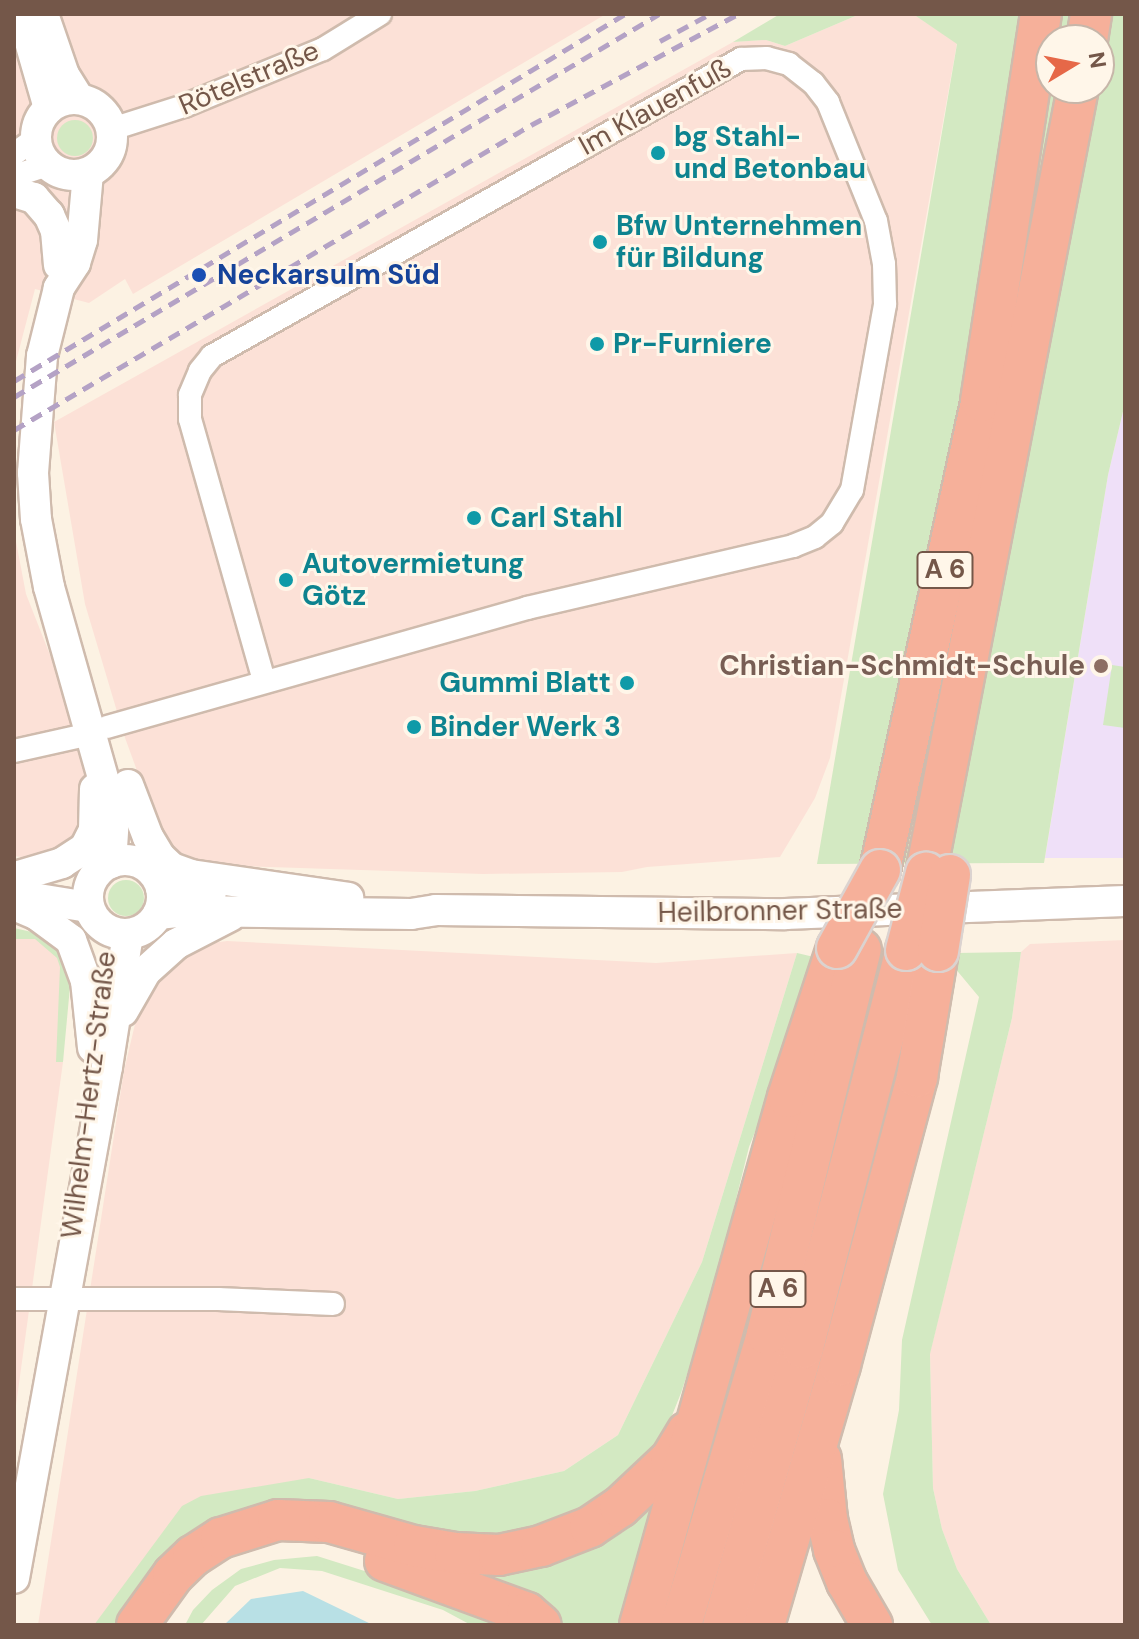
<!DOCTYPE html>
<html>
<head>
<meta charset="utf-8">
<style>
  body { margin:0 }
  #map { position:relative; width:1139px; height:1639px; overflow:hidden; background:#fcf2e3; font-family:"DM Sans",sans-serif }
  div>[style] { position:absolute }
  .commercial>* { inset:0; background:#fce1d7 }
  .education>* { inset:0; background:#efe0f8 }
  .green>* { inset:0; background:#d3e9c2 }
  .round { border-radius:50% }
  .water>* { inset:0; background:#b8e0e5 }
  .roads { filter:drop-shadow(2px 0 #cfbbad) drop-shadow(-2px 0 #cfbbad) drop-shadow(0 2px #cfbbad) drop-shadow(0 -2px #cfbbad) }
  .minor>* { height:22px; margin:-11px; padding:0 11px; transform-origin:11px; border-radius:11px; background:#fff }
  .secondary>* { height:30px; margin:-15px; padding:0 15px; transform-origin:15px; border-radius:15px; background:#fff }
  .secondary>.ring { margin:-15px; padding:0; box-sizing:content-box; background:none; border:30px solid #fff; border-radius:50% }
  .motorway>* { height:40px; margin:-20px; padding:0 20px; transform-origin:20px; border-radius:20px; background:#f6b09a }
  .rail>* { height:5px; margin-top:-2.5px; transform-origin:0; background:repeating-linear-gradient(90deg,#b4a2c5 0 12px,transparent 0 20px) }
  .bridges { filter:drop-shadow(2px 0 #dbd3d0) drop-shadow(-2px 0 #dbd3d0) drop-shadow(0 2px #dbd3d0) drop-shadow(0 -2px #dbd3d0) }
  .motorway-bridge>* { height:40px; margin:-20px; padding:0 20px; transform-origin:20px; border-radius:20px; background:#f6b09a }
  .dots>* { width:22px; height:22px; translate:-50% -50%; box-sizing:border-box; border:4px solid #fff6e9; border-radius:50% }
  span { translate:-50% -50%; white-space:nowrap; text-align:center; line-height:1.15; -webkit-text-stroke:6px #fff6e9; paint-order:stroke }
  .shield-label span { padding:2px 6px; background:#fff6e9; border:2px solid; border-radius:6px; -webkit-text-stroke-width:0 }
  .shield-label { font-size:26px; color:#745749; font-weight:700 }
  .street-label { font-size:28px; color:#745749 }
  .culture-label { font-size:28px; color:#0d838f; font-weight:700 }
  .left { translate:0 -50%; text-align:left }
  .right { translate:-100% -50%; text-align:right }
  .transit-label { font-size:28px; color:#164399; font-weight:700 }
  .education-label { font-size:28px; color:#785e54; font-weight:700 }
  .frame { position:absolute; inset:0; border:16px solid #745749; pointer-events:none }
  .north { position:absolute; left:1035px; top:24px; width:80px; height:80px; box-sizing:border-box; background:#fff6e9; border:2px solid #c7b6a9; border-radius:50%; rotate:80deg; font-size:22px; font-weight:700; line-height:32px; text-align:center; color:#745749 }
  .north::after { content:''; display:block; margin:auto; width:28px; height:36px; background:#e66848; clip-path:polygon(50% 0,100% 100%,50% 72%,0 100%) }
</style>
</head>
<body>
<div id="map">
  <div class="commercial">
    <div style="clip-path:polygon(14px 14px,606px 14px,133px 294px,125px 279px,89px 303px,35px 289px,14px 369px)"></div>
    <div style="clip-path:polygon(860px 14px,913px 14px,957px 43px,830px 758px,815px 798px,780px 857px,647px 867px,622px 872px,483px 874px,239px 866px,194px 862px,174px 853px,159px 831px,124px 735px,85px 604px,54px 422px,733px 42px,766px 40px,785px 46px)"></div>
    <div style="clip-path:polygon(14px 531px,26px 594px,63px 688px,86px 782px,86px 809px,75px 842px,60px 851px,29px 858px,14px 856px)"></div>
    <div style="clip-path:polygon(14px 934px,41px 937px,58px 953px,65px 973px,65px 996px,63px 1062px,14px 1420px)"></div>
    <div style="clip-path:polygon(1125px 940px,1125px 1625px,991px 1625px,957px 1569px,942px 1529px,933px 1488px,930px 1353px,1012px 1018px,1021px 952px,1030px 944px)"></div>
    <div style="clip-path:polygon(227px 941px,656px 963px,797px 953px,702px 1262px,618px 1435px,564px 1471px,475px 1491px,398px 1499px,309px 1478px,94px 1625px,38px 1625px,124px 1071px,139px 1007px,162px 973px,184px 956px,204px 944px)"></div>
  </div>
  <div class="education">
    <div style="clip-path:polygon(1125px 403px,1125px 858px,1045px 858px,1108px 475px)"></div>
  </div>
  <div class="green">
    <div style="clip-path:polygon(780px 14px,860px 14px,785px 46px,766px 40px,733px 42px)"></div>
    <div style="clip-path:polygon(evenodd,913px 14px,1125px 14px,1125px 403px,1108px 475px,1044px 863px,817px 864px,957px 44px,913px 14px,1051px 40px,1099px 40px,1099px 88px,1051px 88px,1051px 40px)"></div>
    <div class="round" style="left:57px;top:120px;width:36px;height:36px"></div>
    <div style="clip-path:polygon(1112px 665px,1125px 667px,1125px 728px,1103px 725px)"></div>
    <div class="round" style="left:108px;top:880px;width:36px;height:36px"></div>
    <div style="clip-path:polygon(14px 928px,45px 935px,62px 950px,71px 976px,63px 1062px,56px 1062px,60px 967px,57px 958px,35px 939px,14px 939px)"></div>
    <div style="clip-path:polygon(1021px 952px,1012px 1018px,930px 1354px,933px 1488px,942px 1529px,957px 1569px,991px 1625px,932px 1625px,898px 1570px,883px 1494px,899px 1410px,902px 1340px,979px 997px,954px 967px,956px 953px)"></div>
    <div style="clip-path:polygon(797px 953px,814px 957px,797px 1026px,749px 1147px,709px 1308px,681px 1393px,667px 1428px,636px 1480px,533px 1535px,452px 1541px,307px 1504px,125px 1625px,94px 1625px,182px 1506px,201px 1496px,309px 1478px,398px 1499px,475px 1491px,564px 1471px,618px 1435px,702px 1262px)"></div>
    <div style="clip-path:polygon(664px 1495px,623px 1625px,561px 1625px,553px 1617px,455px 1567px)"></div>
    <div style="clip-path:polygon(317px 1556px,431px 1592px,505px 1625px,471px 1625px,443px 1610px,322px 1571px,280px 1568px,235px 1586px,201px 1625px,185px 1625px,193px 1610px,212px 1590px,241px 1569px,274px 1560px)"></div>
  </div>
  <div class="water">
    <div style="clip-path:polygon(303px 1591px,373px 1625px,224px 1625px,251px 1599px)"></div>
  </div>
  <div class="roads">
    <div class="minor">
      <div style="left:112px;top:129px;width:76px;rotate:-17.7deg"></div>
      <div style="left:184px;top:106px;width:150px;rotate:-22.3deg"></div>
      <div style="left:323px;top:49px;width:67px;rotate:-31.6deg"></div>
      <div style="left:14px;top:154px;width:27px;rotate:-36deg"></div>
      <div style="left:14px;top:176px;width:36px;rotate:-18deg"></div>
      <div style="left:107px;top:727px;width:437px;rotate:-15.8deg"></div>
      <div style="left:527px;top:608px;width:273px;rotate:-13.1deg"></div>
      <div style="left:793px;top:546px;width:24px;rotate:-22deg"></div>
      <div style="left:815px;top:537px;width:22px;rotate:-39deg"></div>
      <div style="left:832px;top:523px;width:39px;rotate:-59deg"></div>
      <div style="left:852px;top:490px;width:189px;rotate:-79.9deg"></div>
      <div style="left:885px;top:304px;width:40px;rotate:-91.4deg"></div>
      <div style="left:884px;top:264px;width:44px;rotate:-100.5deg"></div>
      <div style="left:876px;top:221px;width:128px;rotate:-112deg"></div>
      <div style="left:828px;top:102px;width:24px;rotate:-128deg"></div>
      <div style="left:813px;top:83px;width:31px;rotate:-142deg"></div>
      <div style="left:789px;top:64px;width:23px;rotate:-165deg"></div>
      <div style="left:767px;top:58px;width:26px;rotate:178deg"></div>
      <div style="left:741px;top:59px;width:607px;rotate:150.69deg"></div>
      <div style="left:212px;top:356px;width:19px;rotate:129deg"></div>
      <div style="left:200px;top:371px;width:26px;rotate:113deg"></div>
      <div style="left:190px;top:395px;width:24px;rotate:90deg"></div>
      <div style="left:190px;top:419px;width:271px;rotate:74.2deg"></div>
      <div style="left:14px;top:751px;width:78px;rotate:-12.6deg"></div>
      <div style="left:14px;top:1299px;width:204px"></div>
      <div style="left:218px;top:1299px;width:115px;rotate:2.5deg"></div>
    </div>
    <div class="secondary">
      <div style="left:22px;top:14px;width:98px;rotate:74deg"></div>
      <div style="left:44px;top:17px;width:61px;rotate:71deg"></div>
      <div style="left:64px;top:75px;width:28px;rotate:58deg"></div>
      <div class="ring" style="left:36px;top:99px;width:46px;height:46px"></div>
      <div style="left:88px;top:173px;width:67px;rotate:95.1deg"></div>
      <div style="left:82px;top:240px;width:24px;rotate:107deg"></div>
      <div style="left:75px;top:263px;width:30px;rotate:123deg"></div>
      <div style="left:59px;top:288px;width:70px;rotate:104deg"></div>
      <div style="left:42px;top:356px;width:117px;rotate:94.4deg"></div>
      <div style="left:33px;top:473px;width:46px;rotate:86.3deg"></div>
      <div style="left:36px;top:519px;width:69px;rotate:79.2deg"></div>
      <div style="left:49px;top:587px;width:239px;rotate:74.2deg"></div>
      <div style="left:114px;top:817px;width:46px;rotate:93.7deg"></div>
      <div style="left:14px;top:192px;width:21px;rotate:17deg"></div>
      <div style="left:34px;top:198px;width:23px;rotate:49deg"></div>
      <div style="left:49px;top:215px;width:17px;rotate:66deg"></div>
      <div style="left:56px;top:231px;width:34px;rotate:85deg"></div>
      <div style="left:128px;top:785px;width:56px;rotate:69deg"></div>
      <div style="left:148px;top:837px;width:23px;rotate:59deg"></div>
      <div style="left:160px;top:857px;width:16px;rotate:43deg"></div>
      <div style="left:172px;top:868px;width:20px;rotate:20deg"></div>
      <div style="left:191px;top:875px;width:159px;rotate:8.3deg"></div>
      <div class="ring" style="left:88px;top:860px;width:44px;height:44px"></div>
      <div style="left:15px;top:877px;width:49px;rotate:-16.6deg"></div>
      <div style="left:62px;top:863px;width:27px;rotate:-33deg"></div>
      <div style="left:85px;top:848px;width:20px;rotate:-63deg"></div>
      <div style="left:94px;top:830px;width:41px;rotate:-88.6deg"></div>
      <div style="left:161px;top:888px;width:50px;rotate:6.8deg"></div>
      <div style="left:14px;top:895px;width:75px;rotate:9.2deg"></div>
      <div style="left:14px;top:905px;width:25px;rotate:23deg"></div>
      <div style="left:37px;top:915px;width:42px;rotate:36.3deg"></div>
      <div style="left:71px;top:940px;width:44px;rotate:69.9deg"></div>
      <div style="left:86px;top:981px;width:67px;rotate:84deg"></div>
      <div style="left:158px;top:914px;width:31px;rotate:-6deg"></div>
      <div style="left:189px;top:911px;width:222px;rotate:0.8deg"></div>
      <div style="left:411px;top:914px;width:25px;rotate:-9deg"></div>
      <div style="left:436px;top:910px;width:349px;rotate:0.7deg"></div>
      <div style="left:785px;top:914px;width:340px;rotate:-2.2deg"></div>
      <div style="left:123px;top:1011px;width:46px;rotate:-60.1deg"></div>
      <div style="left:146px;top:971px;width:40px;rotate:-42deg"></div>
      <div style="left:176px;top:944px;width:61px;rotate:-27.4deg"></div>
      <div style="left:14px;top:1578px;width:519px;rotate:-79.69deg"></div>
      <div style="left:107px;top:1067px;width:134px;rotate:-81deg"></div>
    </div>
    <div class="motorway">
      <div style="left:1087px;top:40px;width:26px;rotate:-81deg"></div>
      <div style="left:880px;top:870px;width:480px;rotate:-77.8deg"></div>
      <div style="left:981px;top:401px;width:392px;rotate:-81.2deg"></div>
      <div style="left:926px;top:873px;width:800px;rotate:-79.04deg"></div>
      <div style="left:821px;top:1459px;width:60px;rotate:84.3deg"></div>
      <div style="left:827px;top:1519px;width:32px;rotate:77deg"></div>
      <div style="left:834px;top:1550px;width:35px;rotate:68deg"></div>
      <div style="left:847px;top:1582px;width:50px;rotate:59.8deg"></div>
      <div style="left:385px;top:1561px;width:151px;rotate:20.1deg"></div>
      <div style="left:527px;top:1613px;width:18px;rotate:41deg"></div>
      <div style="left:137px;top:1625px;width:62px;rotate:-54.2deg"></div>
      <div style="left:173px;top:1575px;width:28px;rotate:-44deg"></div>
      <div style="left:193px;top:1556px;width:33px;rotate:-33deg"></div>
      <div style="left:221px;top:1538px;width:60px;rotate:-17.5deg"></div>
      <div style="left:278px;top:1520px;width:51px;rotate:2.2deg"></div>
      <div style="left:329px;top:1522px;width:88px;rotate:15.8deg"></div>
      <div style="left:414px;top:1546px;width:42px;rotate:9.7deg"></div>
      <div style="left:455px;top:1553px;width:44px;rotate:2.6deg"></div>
      <div style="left:499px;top:1555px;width:43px;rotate:-12.1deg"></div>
      <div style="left:541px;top:1546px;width:53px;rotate:-21.2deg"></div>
      <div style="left:590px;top:1527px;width:36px;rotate:-34deg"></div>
      <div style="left:620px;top:1507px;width:70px;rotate:-43.3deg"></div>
      <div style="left:671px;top:1459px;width:31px;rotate:-59deg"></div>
      <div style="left:640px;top:1625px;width:548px;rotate:-74.34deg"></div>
      <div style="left:788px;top:1097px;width:157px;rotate:-71.8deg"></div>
      <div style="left:681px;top:1625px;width:303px;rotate:-73.5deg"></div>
      <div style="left:767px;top:1334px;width:396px;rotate:-76.3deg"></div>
      <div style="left:723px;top:1625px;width:288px;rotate:-73.9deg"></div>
      <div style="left:803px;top:1348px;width:411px;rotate:-75.5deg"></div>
      <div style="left:764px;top:1625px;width:271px;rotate:-73.7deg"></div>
      <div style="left:840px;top:1365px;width:298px;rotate:-75deg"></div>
      <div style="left:917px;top:1077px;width:128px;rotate:-80.5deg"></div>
    </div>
  </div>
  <div class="rail">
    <div style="left:660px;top:41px;width:57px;rotate:-28.4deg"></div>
    <div style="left:14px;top:381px;width:713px;rotate:-30.99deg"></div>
    <div style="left:14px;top:397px;width:750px;rotate:-30.7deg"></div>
    <div style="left:14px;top:430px;width:600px;rotate:-30.54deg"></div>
    <div style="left:531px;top:125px;width:235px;rotate:-28.2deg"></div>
  </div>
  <div class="bridges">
    <div class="motorway-bridge">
      <div style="left:837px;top:948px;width:89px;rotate:-61.1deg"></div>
      <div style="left:906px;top:950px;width:80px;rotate:-75.4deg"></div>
      <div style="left:938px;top:951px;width:77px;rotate:-81deg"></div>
    </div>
  </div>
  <div class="dots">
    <div style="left:658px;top:153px;background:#0f9aa8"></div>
    <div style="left:600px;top:242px;background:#0f9aa8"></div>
    <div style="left:199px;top:275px;background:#1a4fb4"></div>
    <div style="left:597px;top:344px;background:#0f9aa8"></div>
    <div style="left:474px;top:518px;background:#0f9aa8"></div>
    <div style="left:286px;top:580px;background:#0f9aa8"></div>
    <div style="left:1101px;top:666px;background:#8d6e63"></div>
    <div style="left:627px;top:683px;background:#0f9aa8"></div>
    <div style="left:414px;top:727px;background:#0f9aa8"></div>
  </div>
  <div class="shield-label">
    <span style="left:945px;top:570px">A 6</span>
    <span style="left:778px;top:1289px">A 6</span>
  </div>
  <div class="street-label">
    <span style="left:249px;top:78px;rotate:-23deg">Rötelstraße</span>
    <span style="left:655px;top:107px;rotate:-29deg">Im Klauenfuß</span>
    <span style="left:780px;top:911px;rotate:-1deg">Heilbronner Straße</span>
    <span style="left:89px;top:1095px;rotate:-83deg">Wilhelm-Hertz-Straße</span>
  </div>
  <div class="culture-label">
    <span class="left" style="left:674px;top:153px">bg Stahl-<br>und Betonbau</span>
    <span class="left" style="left:616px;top:242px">Bfw Unternehmen<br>für Bildung</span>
    <span class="left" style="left:613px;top:344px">Pr-Furniere</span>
    <span class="left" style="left:490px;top:518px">Carl Stahl</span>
    <span class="left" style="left:302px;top:580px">Autovermietung<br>Götz</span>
    <span class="right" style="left:611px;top:683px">Gummi Blatt</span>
    <span class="left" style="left:430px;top:727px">Binder Werk 3</span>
  </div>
  <div class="transit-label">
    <span class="left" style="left:217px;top:275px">Neckarsulm Süd</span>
  </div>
  <div class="education-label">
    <span class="right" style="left:1085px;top:666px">Christian-Schmidt-Schule</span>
  </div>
  <div class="frame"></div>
  <div class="north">N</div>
</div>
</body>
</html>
